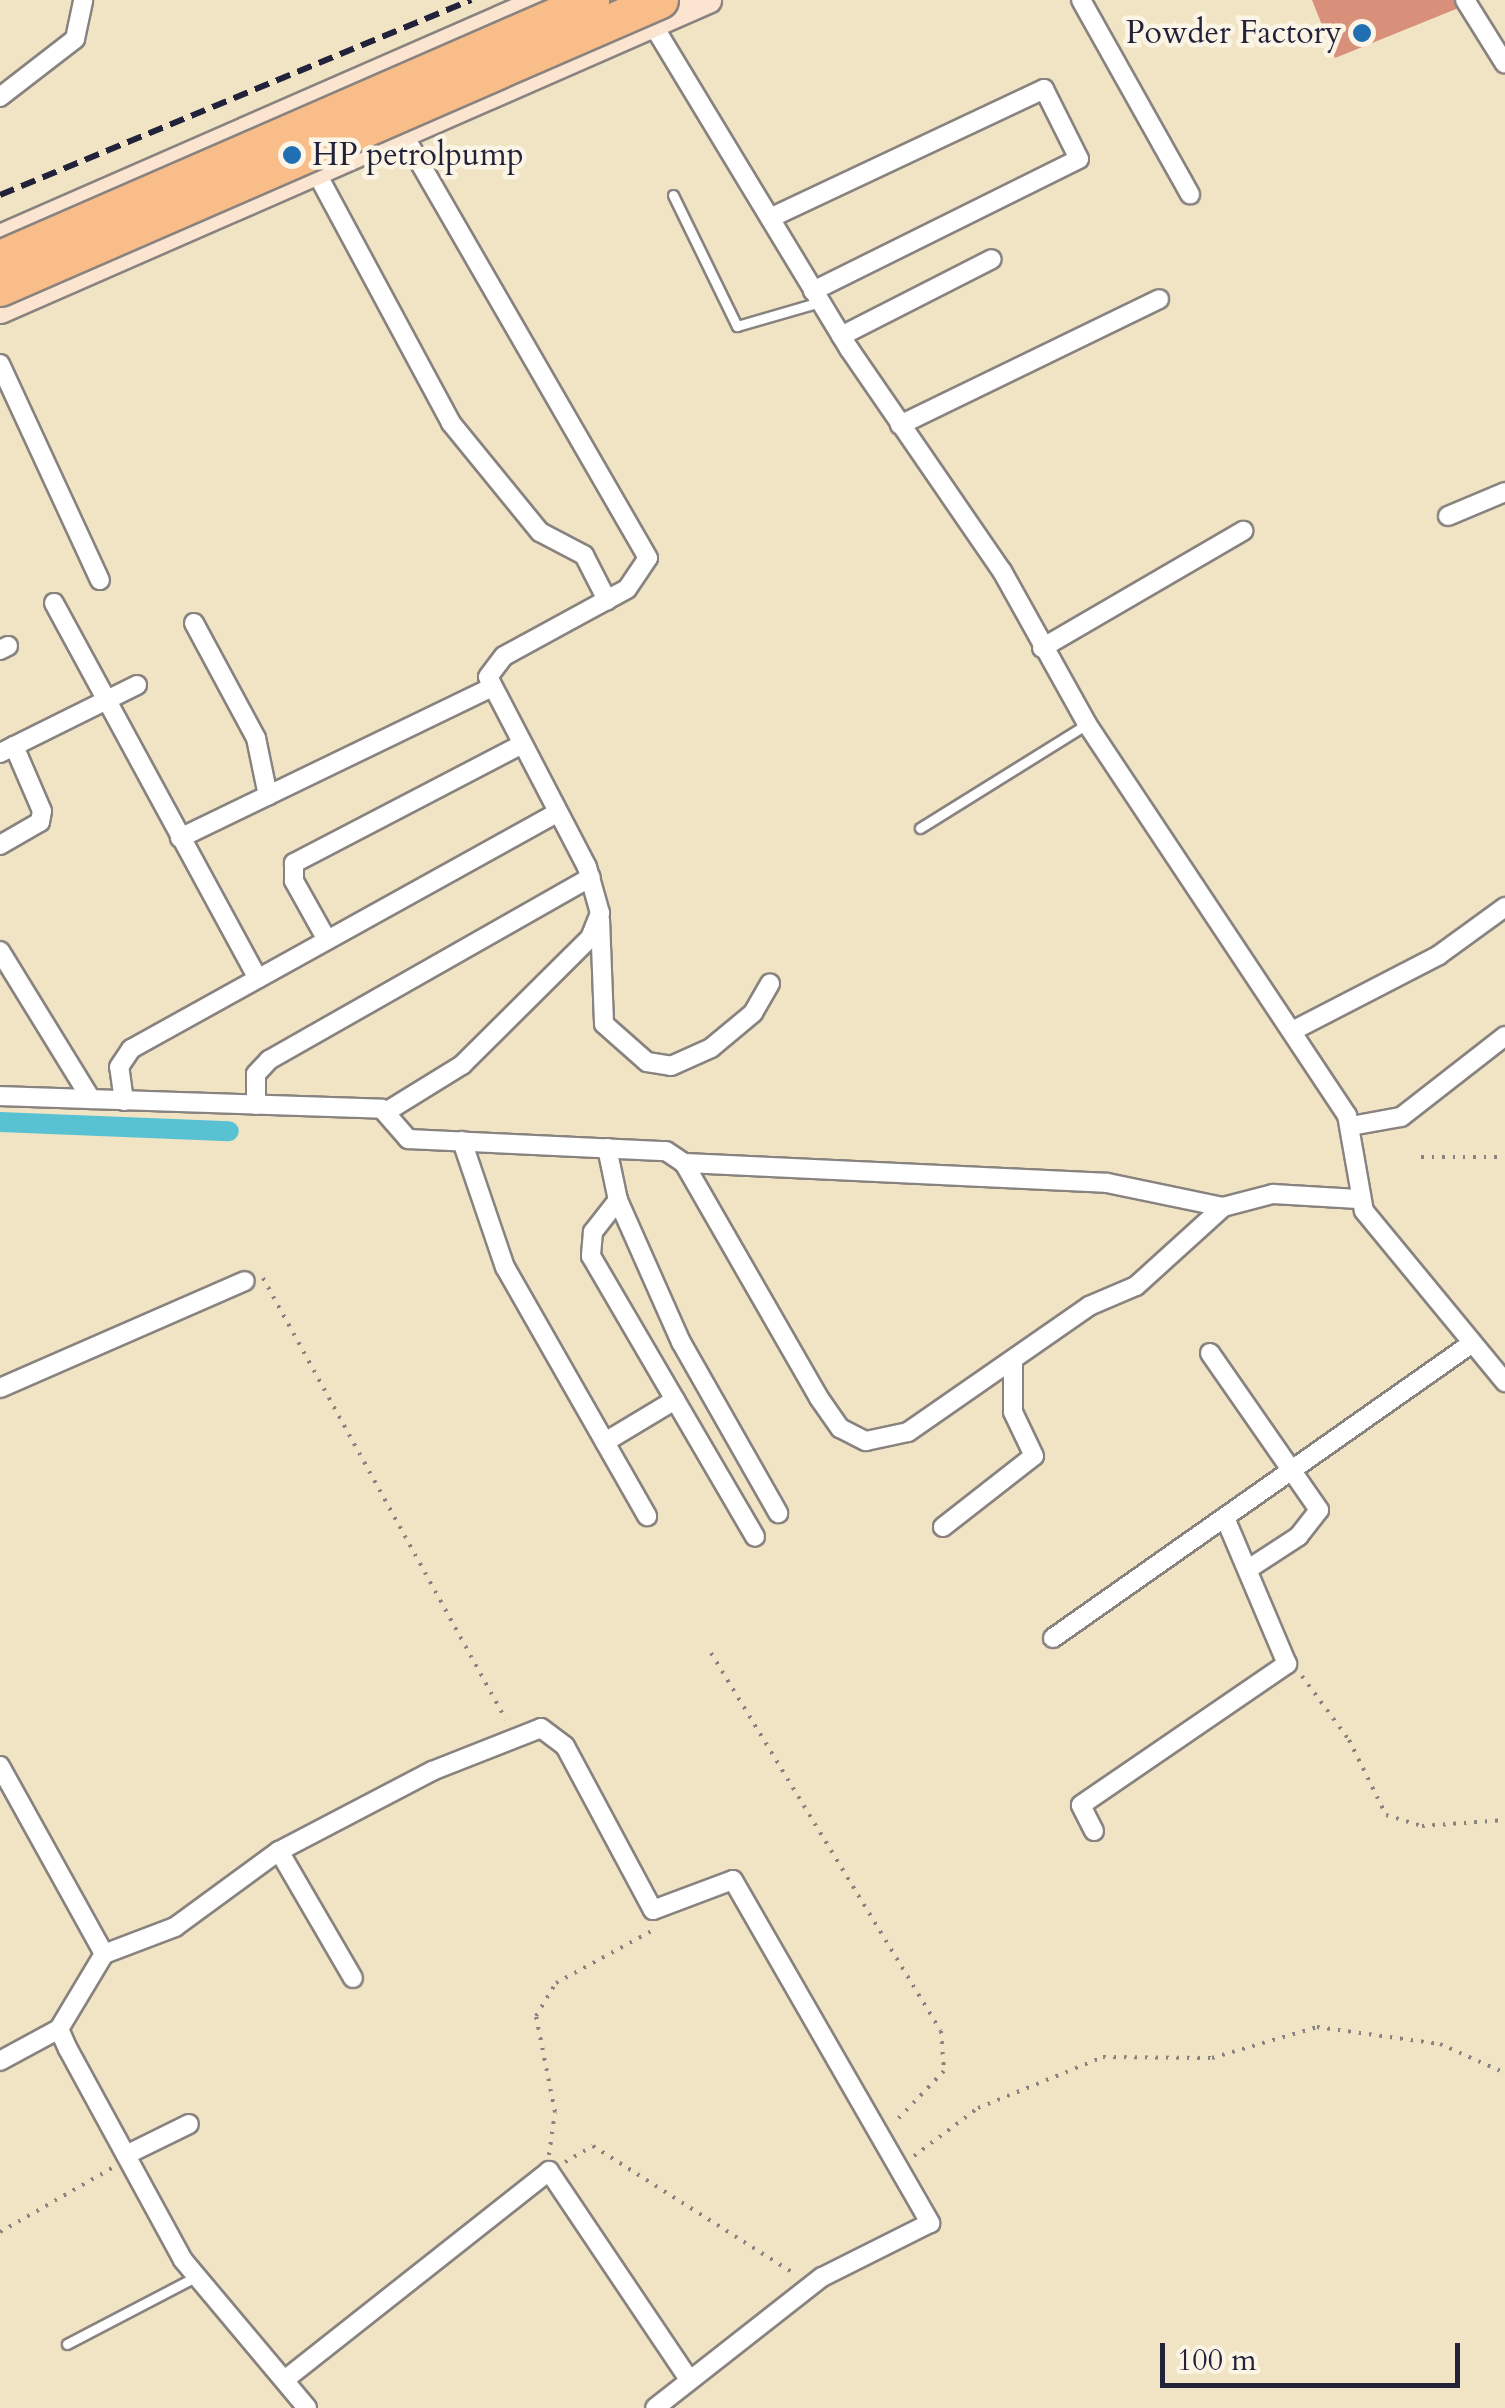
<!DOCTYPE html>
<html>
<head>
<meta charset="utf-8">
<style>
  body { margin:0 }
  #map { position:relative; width:1505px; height:2408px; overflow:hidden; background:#f0e4c5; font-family:Cardo,serif }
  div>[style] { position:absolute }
  .canal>* { height:20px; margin:-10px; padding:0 10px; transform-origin:10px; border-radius:10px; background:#58c2d3 }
  .building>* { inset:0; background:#d9907a }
  .path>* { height:4px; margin-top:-2px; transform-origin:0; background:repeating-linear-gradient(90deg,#898380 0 2.5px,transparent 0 10.5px) }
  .roads { filter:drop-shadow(2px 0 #898380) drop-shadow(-2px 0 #898380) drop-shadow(0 2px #898380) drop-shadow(0 -2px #898380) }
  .lane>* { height:9px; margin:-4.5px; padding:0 4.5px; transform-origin:4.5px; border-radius:4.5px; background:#fff }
  .street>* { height:18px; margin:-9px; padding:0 9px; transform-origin:9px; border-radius:9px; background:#fff }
  .secondary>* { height:25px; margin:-12.5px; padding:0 12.5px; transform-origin:12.5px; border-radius:12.5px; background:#fce5d0 }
  .rail>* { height:6px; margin-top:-3px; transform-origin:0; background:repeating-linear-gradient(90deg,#22223b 0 15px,transparent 0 23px) }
  .bridges { filter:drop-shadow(2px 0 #898380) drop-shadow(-2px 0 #898380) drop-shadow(0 2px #898380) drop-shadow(0 -2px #898380) }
  .highway-bridge>* { height:35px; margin:-17.5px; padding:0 17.5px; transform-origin:17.5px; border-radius:17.5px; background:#f8bd89 }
  .dots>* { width:28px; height:28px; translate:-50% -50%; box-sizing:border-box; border:5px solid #fcf5e5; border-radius:50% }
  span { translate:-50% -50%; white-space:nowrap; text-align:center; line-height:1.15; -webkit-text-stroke:9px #fcf5e5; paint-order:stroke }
  .poi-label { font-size:32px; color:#22223b }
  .right { translate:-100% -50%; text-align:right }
  .left { translate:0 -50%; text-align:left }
  .scale { position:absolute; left:1160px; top:2343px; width:300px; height:45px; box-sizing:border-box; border:5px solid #22223b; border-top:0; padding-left:12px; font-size:30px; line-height:35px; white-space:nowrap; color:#22223b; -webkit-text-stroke:8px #fcf5e5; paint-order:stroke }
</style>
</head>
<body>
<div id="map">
  <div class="canal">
    <div style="left:0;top:1122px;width:229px;rotate:2.3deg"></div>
  </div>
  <div class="building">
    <div style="clip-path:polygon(1312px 0,1455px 0,1461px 7px,1335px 58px)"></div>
  </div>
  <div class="path">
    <div style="left:1421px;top:1157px;width:84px"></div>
    <div style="left:263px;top:1278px;width:504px;rotate:61.2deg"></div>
    <div style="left:711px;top:1653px;width:442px;rotate:58.7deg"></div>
    <div style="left:941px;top:2031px;width:40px;rotate:85.7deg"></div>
    <div style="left:944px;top:2071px;width:71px;rotate:133.9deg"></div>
    <div style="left:1302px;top:1676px;width:79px;rotate:53.7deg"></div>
    <div style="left:1349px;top:1740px;width:84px;rotate:63.7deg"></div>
    <div style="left:1386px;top:1815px;width:38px;rotate:17deg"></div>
    <div style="left:1422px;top:1826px;width:83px;rotate:-4.1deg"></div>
    <div style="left:549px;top:2155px;width:43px;rotate:-82.1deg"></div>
    <div style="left:555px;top:2112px;width:98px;rotate:-101.2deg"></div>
    <div style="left:536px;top:2016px;width:39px;rotate:-59deg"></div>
    <div style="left:556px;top:1983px;width:115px;rotate:-28.6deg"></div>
    <div style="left:914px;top:2156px;width:80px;rotate:-36.9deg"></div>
    <div style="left:978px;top:2108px;width:135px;rotate:-22.2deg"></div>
    <div style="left:1103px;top:2057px;width:109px;rotate:0.5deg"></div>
    <div style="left:1212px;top:2058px;width:109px;rotate:-16.4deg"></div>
    <div style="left:1317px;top:2027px;width:124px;rotate:7.9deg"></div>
    <div style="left:1440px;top:2044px;width:71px;rotate:24deg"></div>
    <div style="left:565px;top:2162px;width:32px;rotate:-30deg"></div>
    <div style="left:593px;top:2146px;width:239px;rotate:32.4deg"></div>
    <div style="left:0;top:2232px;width:129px;rotate:-29.7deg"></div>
  </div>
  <div class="roads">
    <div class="lane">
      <div style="left:673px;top:195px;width:146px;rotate:64deg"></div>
      <div style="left:737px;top:326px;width:86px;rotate:-16.1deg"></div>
      <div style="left:920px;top:828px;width:197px;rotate:-31.9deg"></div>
      <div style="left:67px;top:2344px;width:144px;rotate:-27.6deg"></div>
    </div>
    <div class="street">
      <div style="left:1081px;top:0;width:223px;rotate:60.7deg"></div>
      <div style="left:1465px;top:0;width:75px;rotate:58deg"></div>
      <div style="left:653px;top:25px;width:380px;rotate:58.8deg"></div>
      <div style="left:850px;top:350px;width:268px;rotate:55.5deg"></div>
      <div style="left:1002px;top:571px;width:175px;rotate:60.9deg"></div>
      <div style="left:1087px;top:724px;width:470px;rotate:56.4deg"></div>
      <div style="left:1347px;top:1115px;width:97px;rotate:80deg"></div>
      <div style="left:1364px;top:1211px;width:222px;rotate:50.5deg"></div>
      <div style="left:0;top:97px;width:95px;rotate:-37.7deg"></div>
      <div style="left:75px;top:39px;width:40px;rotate:-78deg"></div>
      <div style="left:316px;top:172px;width:285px;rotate:61.7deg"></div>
      <div style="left:451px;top:423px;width:141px;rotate:50.8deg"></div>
      <div style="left:540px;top:532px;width:50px;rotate:27.6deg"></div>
      <div style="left:584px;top:555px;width:51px;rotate:62.9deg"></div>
      <div style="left:770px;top:218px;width:303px;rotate:-25.2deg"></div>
      <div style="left:1044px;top:89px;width:78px;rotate:63.4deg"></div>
      <div style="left:1079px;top:159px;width:297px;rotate:153.6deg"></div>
      <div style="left:841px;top:336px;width:169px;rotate:-27deg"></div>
      <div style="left:0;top:364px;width:238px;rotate:65.2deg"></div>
      <div style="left:900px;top:425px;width:288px;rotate:-25.9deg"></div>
      <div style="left:1448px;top:516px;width:62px;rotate:-22.8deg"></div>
      <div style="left:54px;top:603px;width:427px;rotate:61.5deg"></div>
      <div style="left:194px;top:623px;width:131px;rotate:61.7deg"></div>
      <div style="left:256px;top:738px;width:59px;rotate:78.3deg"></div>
      <div style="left:1042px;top:648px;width:233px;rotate:-30.2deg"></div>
      <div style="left:0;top:650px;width:9px;rotate:-27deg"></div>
      <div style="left:0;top:753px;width:153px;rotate:-26.4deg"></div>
      <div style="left:180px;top:838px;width:342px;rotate:-25.8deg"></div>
      <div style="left:0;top:845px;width:46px;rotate:-29.9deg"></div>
      <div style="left:40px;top:822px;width:11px;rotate:-80deg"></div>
      <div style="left:42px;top:811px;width:71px;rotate:-113.3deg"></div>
      <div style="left:600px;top:919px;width:105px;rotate:87.8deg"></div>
      <div style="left:604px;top:1024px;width:57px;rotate:41.5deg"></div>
      <div style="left:647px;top:1062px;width:24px;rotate:9deg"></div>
      <div style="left:671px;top:1066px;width:44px;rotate:-24.2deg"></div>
      <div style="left:711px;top:1048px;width:55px;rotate:-39.8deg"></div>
      <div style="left:753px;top:1013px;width:34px;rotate:-60deg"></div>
      <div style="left:327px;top:940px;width:68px;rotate:-119.2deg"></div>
      <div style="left:294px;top:881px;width:18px;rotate:-90deg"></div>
      <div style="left:294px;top:863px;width:256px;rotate:-27.5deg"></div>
      <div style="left:0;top:951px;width:174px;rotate:58.4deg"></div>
      <div style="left:1292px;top:1031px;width:165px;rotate:-27.3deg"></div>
      <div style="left:1439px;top:955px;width:82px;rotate:-36deg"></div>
      <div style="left:0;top:1096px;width:382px;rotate:1.9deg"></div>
      <div style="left:382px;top:1109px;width:40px;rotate:49deg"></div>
      <div style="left:408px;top:1139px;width:258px;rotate:2.7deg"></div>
      <div style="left:666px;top:1151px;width:22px;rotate:34deg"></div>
      <div style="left:684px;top:1163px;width:271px;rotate:60.1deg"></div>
      <div style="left:819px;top:1398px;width:37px;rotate:55deg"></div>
      <div style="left:840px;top:1428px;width:29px;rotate:27deg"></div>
      <div style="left:866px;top:1441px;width:43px;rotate:-12.1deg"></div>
      <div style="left:908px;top:1432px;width:221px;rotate:-34.8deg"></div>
      <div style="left:1089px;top:1306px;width:51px;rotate:-23.1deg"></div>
      <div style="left:1136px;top:1286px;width:118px;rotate:-42.2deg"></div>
      <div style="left:1223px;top:1207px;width:52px;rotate:-14.6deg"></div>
      <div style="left:1273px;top:1194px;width:85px;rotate:3.4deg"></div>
      <div style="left:124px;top:1101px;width:34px;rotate:-98deg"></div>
      <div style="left:119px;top:1067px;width:22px;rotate:-56deg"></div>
      <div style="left:131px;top:1049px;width:487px;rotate:-29deg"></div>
      <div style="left:256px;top:1105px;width:31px;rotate:-90deg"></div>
      <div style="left:256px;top:1074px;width:19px;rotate:-47deg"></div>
      <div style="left:269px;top:1060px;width:370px;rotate:-29.6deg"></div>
      <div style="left:389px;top:1110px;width:86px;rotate:-31.7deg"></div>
      <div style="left:462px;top:1065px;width:180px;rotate:-44.8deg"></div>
      <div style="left:590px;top:938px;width:27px;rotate:-68deg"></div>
      <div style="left:600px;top:913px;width:48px;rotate:-105.8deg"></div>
      <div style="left:587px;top:867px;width:214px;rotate:-117.5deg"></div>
      <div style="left:488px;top:677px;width:26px;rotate:-53deg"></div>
      <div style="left:504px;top:656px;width:140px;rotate:-28.6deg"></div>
      <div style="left:627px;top:589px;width:37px;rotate:-56deg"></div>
      <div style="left:648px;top:558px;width:490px;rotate:-120deg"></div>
      <div style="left:1351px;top:1126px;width:51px;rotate:-10.2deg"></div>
      <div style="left:1401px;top:1117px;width:132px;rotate:-37.9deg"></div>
      <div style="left:462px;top:1141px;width:133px;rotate:71.2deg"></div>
      <div style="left:505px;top:1267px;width:287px;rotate:60.3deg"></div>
      <div style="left:607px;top:1148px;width:53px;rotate:78.1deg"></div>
      <div style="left:618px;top:1200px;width:41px;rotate:128deg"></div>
      <div style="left:593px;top:1232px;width:24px;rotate:95deg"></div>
      <div style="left:591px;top:1256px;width:325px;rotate:59.7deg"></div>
      <div style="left:684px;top:1163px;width:423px;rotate:2.7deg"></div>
      <div style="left:1107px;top:1183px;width:118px;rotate:11.7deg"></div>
      <div style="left:618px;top:1200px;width:155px;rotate:66.1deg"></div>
      <div style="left:681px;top:1342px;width:197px;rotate:60.4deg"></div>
      <div style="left:1210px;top:1353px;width:191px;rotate:55.2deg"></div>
      <div style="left:1319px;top:1510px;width:33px;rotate:128deg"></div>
      <div style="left:1299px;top:1536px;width:59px;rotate:146.9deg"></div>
      <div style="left:0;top:1388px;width:267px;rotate:-23.6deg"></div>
      <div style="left:605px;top:1442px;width:82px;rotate:-31deg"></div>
      <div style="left:943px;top:1527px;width:115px;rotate:-38deg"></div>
      <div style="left:1034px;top:1456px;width:49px;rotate:-115.5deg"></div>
      <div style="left:1013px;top:1412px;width:52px;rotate:-90deg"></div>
      <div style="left:1053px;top:1638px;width:507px;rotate:-35.13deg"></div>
      <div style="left:0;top:1766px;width:215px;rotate:61deg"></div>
      <div style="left:104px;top:1954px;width:87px;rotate:121deg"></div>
      <div style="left:59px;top:2029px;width:22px;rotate:66deg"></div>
      <div style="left:68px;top:2049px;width:240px;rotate:61.4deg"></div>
      <div style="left:183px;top:2260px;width:193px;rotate:50deg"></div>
      <div style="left:1094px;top:1831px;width:29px;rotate:-117deg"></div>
      <div style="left:1081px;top:1805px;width:250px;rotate:-34.4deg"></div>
      <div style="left:1287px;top:1664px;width:159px;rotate:-113deg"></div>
      <div style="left:279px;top:1851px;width:147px;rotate:59.8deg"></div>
      <div style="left:104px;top:1954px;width:76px;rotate:-20.8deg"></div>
      <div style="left:175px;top:1927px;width:129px;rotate:-36.2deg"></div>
      <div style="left:279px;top:1851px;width:173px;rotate:-27.6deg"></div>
      <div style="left:432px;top:1771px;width:117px;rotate:-21.5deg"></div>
      <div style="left:541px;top:1728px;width:30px;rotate:37deg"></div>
      <div style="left:565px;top:1746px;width:186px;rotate:61.8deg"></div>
      <div style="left:653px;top:1910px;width:85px;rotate:-20.6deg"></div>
      <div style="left:733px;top:1880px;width:396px;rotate:60.1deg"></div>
      <div style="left:930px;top:2223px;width:121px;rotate:153.4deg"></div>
      <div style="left:822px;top:2277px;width:212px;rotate:141.9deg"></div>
      <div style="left:0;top:2061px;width:67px;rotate:-28.5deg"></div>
      <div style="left:126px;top:2155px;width:70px;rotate:-26.2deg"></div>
      <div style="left:287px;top:2378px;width:334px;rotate:-38.3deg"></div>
      <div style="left:549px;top:2171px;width:249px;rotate:56.1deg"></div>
    </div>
    <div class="secondary">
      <div style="left:0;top:237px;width:591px;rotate:-23.66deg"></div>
      <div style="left:0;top:310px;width:773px;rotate:-23.65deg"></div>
    </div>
  </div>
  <div class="rail">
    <div style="left:0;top:195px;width:510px;rotate:-22.49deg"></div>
  </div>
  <div class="bridges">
    <div class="highway-bridge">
      <div style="left:0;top:258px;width:645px;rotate:-23.58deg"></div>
      <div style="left:0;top:288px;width:720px;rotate:-23.57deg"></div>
    </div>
  </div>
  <div class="dots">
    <div style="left:1362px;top:33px;background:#1f6fb2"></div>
    <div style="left:292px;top:155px;background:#1f6fb2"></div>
  </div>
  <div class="poi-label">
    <span class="right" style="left:1342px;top:33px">Powder Factory</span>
    <span class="left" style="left:312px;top:155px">HP petrolpump</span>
  </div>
  <div class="scale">100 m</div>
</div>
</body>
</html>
